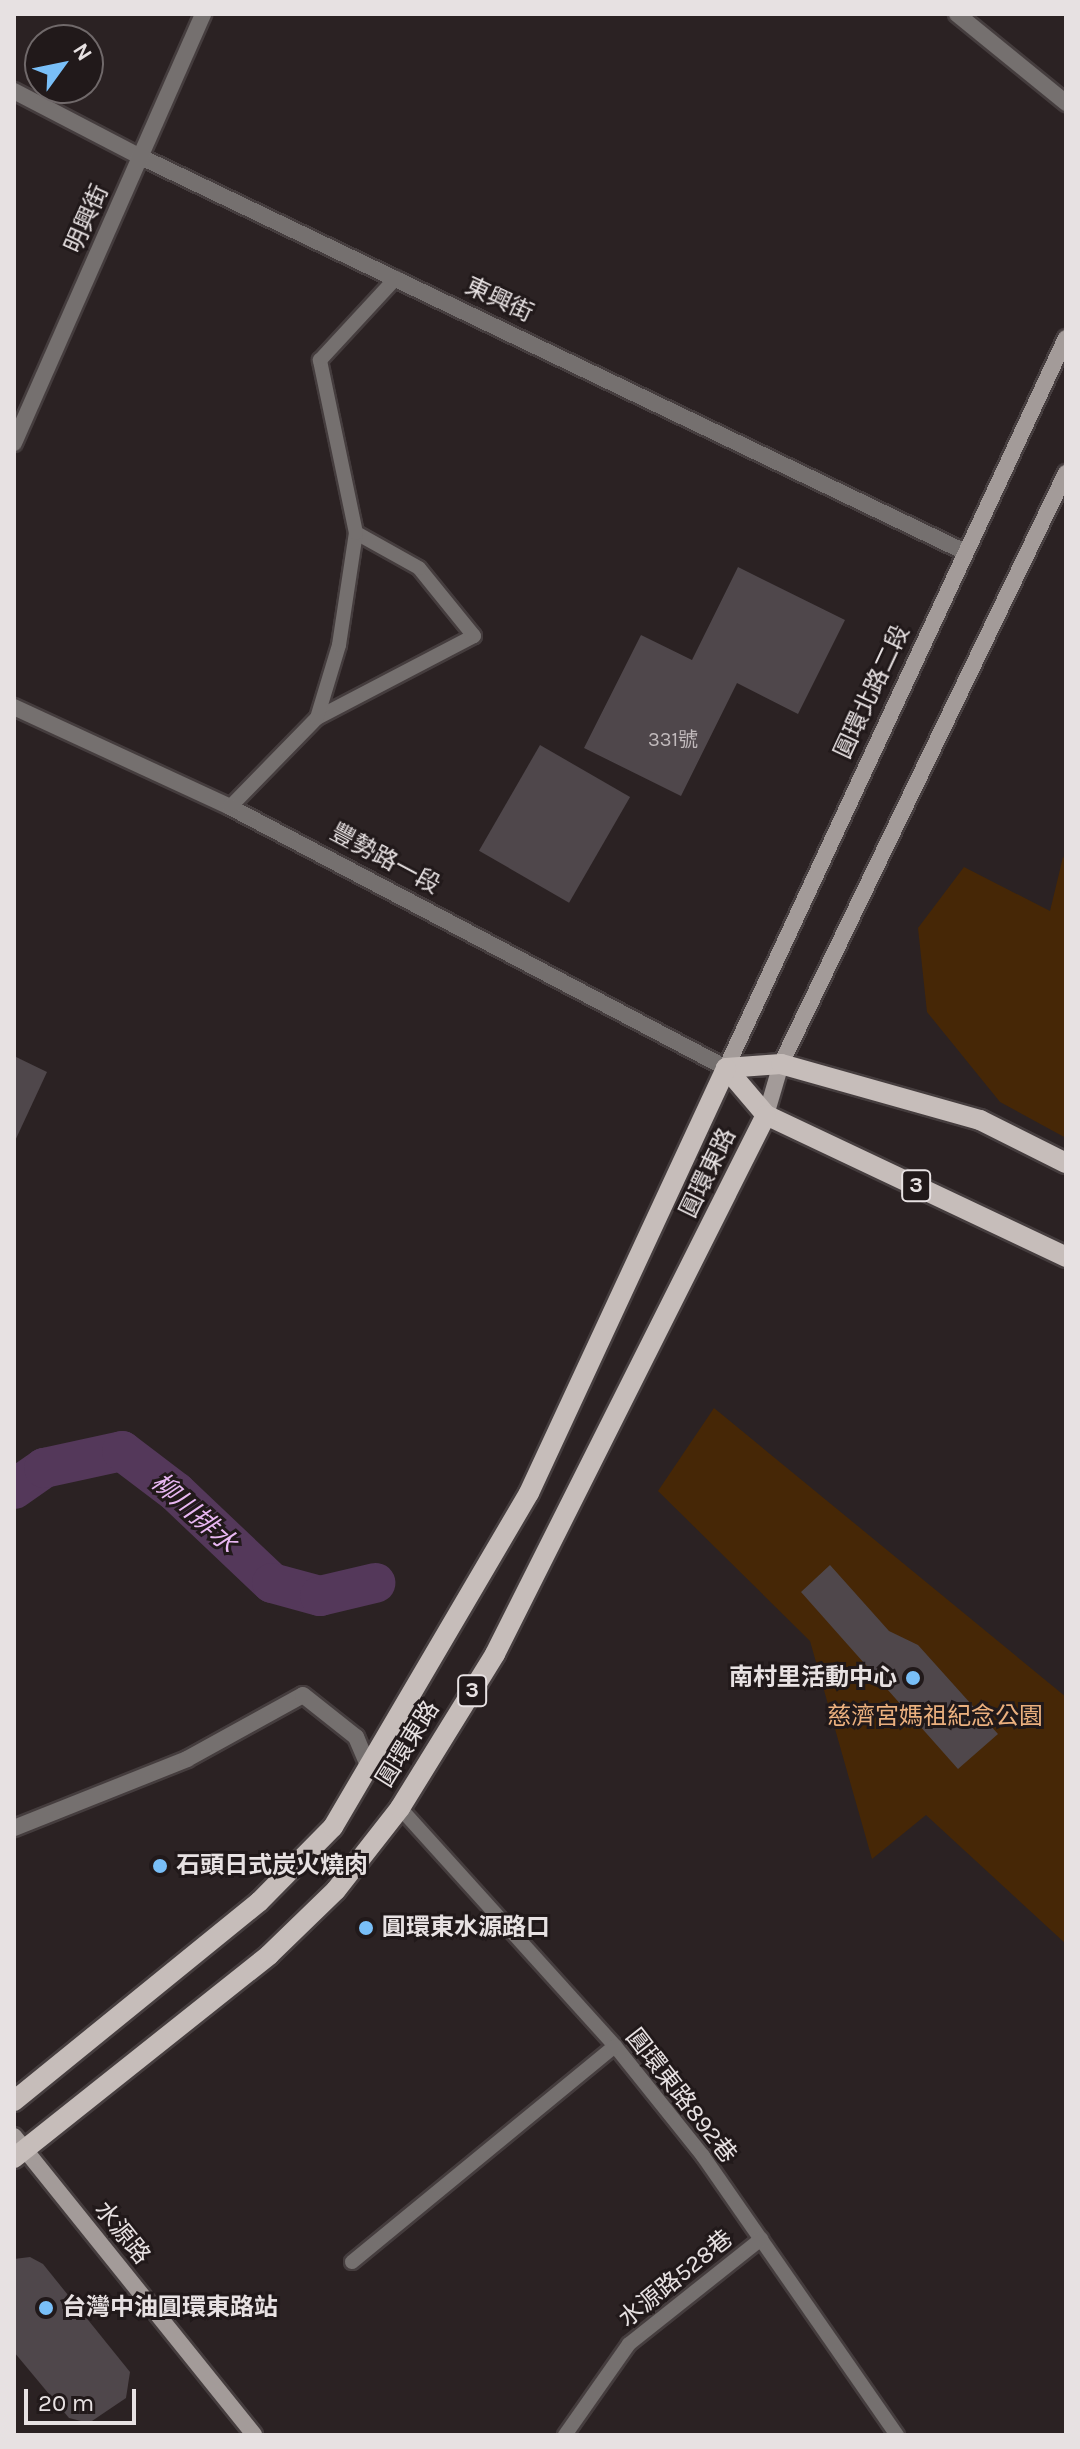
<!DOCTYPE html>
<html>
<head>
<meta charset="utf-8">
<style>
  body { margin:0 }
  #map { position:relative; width:1080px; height:2449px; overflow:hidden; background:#2b2223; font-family:Karla,"Noto Sans TC",sans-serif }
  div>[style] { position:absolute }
  .green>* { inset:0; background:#462706 }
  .canal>* { height:40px; margin:-20px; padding:0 20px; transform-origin:20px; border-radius:20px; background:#54385a }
  .building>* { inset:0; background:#4f474b; transform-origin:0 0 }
  .roads { filter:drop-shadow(2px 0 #453d3e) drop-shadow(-2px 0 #453d3e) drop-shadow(0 2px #453d3e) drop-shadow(0 -2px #453d3e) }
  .lane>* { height:14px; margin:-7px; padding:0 7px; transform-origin:7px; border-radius:7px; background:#75706f }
  .street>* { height:16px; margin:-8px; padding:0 8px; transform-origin:8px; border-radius:8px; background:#75706f }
  .secondary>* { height:16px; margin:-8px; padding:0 8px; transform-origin:8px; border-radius:8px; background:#a39b99 }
  .primary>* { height:20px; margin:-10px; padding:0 10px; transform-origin:10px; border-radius:10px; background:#c6bdba }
  .dots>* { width:22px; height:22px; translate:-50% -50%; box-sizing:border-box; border:4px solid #21191a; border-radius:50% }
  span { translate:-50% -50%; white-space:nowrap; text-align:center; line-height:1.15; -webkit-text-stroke:6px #21191a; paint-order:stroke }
  .number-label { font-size:20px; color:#c1babc }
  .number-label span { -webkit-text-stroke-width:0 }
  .shield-label span { padding:2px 6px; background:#21191a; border:2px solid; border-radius:6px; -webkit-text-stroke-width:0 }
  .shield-label { font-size:22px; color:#e7e1e2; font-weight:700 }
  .street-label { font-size:24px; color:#e7e1e2 }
  .poi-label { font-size:24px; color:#e7e1e2; font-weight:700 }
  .right { translate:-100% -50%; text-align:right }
  .left { translate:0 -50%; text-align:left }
  .park-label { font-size:24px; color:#ebb07e }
  .water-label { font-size:26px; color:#e8b7f2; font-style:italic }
  .frame { position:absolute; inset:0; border:16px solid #e7e1e2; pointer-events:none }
  .north { position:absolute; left:24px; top:24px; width:80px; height:80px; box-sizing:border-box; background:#21191a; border:2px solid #70696a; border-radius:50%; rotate:57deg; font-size:22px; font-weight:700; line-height:32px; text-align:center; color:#e7e1e2 }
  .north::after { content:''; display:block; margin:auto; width:28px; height:36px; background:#79bff8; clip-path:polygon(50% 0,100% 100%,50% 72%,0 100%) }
  .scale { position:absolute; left:24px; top:2389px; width:112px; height:36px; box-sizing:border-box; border:4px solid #e7e1e2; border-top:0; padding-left:10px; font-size:24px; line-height:28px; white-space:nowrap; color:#e7e1e2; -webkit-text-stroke:6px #21191a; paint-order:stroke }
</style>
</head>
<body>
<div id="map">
  <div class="green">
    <div style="clip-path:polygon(1063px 857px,1066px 860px,1066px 1138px,1000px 1102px,927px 1012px,918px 928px,964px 867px,1050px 911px)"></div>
    <div style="clip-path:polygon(714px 1408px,1066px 1697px,1066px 1944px,926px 1815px,872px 1859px,810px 1641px,658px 1491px)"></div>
  </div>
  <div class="canal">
    <div style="left:14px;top:1489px;width:37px;rotate:-35deg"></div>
    <div style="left:44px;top:1468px;width:80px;rotate:-12.3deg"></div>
    <div style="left:122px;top:1451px;width:68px;rotate:37.2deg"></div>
    <div style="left:176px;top:1492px;width:132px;rotate:43.5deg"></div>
    <div style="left:272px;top:1583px;width:50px;rotate:15.2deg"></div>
    <div style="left:320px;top:1596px;width:57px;rotate:-13.3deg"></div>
  </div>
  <div class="building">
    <div style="clip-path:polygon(738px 567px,845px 620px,798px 714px,737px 683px,681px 796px,584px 748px,641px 635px,692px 660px)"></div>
    <div style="left:540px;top:745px;width:104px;height:122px;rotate:30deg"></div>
    <div style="clip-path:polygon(14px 1056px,47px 1072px,14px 1143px)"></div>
    <div style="clip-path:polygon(830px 1565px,889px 1631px,918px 1645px,998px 1734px,958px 1769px,801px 1592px)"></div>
    <div style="clip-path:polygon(30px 2257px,43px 2264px,130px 2372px,126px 2398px,89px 2423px,69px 2418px,14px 2352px,14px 2259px)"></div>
  </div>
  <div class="roads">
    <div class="lane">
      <div style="left:317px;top:718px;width:177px;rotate:-27.6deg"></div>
      <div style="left:474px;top:636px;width:87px;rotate:-129deg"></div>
      <div style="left:419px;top:568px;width:72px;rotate:-150.9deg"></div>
      <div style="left:230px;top:807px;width:124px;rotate:-45.7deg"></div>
      <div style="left:317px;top:718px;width:76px;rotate:-73.2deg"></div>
      <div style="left:339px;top:645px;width:113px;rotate:-81.4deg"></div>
      <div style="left:356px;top:533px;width:177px;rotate:-101.8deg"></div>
      <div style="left:320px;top:360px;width:112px;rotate:-47.2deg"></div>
      <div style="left:400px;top:1808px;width:321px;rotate:47.9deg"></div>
      <div style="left:615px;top:2046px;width:141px;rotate:51.3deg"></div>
      <div style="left:703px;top:2156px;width:340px;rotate:55.2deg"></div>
      <div style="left:352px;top:2262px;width:340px;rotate:-39.4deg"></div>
      <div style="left:565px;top:2435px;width:111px;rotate:-54.9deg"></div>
      <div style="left:629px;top:2344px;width:169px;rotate:-38.5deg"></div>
    </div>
    <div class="street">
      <div style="left:957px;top:14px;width:141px;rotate:39.2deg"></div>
      <div style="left:14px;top:91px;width:143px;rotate:27.5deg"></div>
      <div style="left:141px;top:157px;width:912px;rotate:25.61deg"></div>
      <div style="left:14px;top:443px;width:469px;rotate:-66.2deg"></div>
      <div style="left:14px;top:707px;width:238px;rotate:24.8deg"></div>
      <div style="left:230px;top:807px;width:560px;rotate:27.75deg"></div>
      <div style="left:14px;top:1828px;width:186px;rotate:-21.7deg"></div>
      <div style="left:187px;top:1759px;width:132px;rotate:-28.9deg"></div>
      <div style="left:303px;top:1695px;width:68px;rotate:38.4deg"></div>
      <div style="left:356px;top:1737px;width:36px;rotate:67deg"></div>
    </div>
    <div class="secondary">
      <div style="left:726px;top:1068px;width:805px;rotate:-65.03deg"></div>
      <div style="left:766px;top:1115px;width:53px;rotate:-73.6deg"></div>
      <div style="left:781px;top:1064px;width:656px;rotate:-64.26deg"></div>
      <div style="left:14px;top:2136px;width:383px;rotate:51.2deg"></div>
    </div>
    <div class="primary">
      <div style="left:726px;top:1068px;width:62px;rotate:49.6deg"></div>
      <div style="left:766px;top:1115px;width:332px;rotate:25.3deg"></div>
      <div style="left:726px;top:1068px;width:55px;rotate:-4.2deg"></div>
      <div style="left:781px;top:1064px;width:207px;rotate:15.7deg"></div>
      <div style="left:980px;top:1120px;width:96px;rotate:26.6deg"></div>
      <div style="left:14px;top:2101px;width:316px;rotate:-39.1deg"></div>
      <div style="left:259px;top:1902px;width:105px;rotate:-45.4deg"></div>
      <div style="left:333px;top:1827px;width:387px;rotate:-59.6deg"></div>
      <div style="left:529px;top:1493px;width:468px;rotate:-65.1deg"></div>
      <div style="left:14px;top:2158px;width:326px;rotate:-38.5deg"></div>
      <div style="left:269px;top:1955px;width:93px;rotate:-44.1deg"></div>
      <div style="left:336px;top:1890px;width:104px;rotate:-52deg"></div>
      <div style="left:400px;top:1808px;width:181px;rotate:-58.3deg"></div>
      <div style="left:495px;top:1654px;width:603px;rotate:-63.31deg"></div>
    </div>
  </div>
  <div class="dots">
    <div style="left:913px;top:1678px;background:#79bff8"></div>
    <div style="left:160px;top:1866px;background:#79bff8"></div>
    <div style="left:366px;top:1928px;background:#79bff8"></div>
    <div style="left:46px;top:2308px;background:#79bff8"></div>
  </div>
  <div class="number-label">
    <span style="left:673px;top:739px">331號</span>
  </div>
  <div class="shield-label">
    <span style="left:916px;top:1186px">3</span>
    <span style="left:472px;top:1691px">3</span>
  </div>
  <div class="street-label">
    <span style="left:87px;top:219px;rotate:-66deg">明興街</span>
    <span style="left:499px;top:300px;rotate:25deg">東興街</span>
    <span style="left:872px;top:692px;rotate:-65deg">圓環北路二段</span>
    <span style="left:385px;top:859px;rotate:28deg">豐勢路一段</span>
    <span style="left:708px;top:1173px;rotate:-64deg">圓環東路</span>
    <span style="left:408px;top:1744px;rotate:-58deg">圓環東路</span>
    <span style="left:681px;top:2096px;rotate:52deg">圓環東路892巷</span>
    <span style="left:122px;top:2233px;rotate:51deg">水源路</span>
    <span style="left:676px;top:2279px;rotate:-39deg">水源路528巷</span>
  </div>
  <div class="poi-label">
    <span class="right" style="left:897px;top:1678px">南村里活動中心</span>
    <span class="left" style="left:176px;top:1866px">石頭日式炭火燒肉</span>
    <span class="left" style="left:382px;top:1928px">圓環東水源路口</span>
    <span class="left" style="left:62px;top:2308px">台灣中油圓環東路站</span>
  </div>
  <div class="park-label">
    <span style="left:935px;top:1717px">慈濟宮媽祖紀念公園</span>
  </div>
  <div class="water-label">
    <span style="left:194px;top:1513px;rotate:42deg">柳川排水</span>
  </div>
  <div class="frame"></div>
  <div class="north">N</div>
  <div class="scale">20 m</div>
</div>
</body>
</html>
